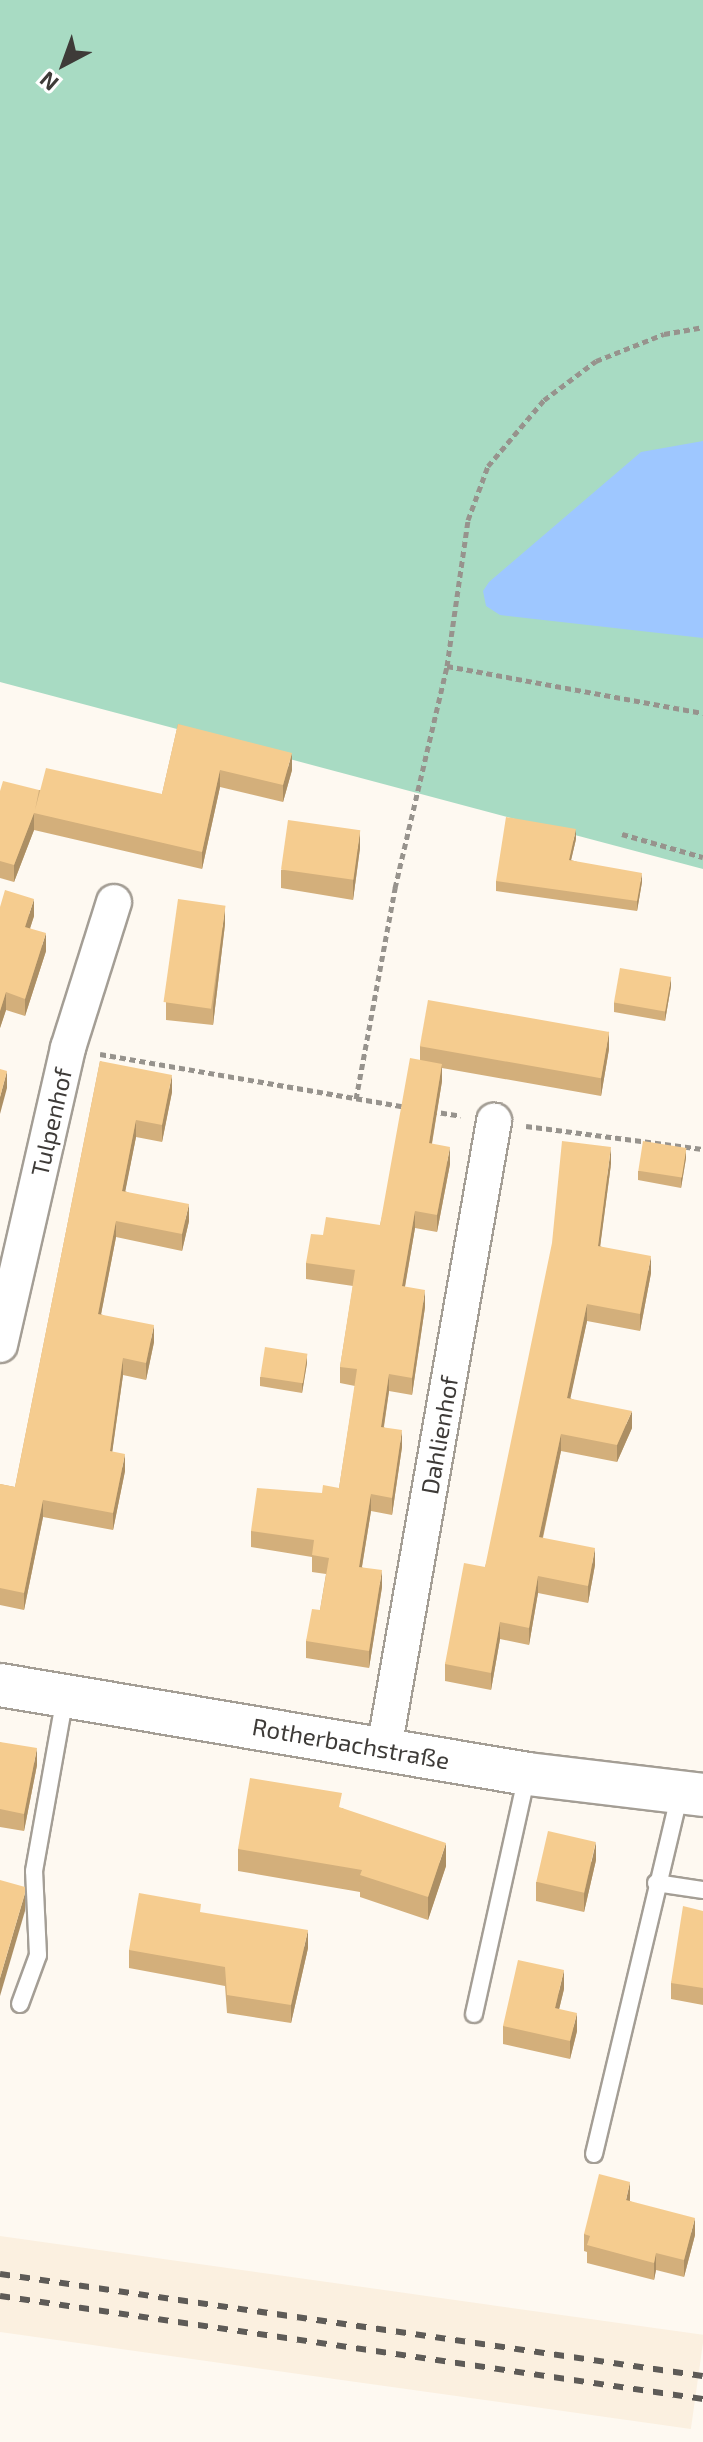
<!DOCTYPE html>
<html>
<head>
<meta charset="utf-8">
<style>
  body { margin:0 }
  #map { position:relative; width:703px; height:2442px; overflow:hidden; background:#fef9f1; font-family:"Exo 2",sans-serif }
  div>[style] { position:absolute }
  .built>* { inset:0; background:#fbf0e0; transform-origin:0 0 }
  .green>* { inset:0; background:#a8dbc3 }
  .water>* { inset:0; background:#9ec7ff }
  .path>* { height:5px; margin-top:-2.5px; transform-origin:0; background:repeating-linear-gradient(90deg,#97938d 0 6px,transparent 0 10px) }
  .roads { filter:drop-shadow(2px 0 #a49e95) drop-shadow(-2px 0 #a49e95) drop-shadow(0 2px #a49e95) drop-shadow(0 -2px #a49e95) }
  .service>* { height:16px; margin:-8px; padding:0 8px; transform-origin:8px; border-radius:8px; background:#fff }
  .minor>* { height:34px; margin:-17px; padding:0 17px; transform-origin:17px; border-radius:17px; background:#fff }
  .tertiary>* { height:42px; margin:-21px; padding:0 21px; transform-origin:21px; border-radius:21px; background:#fff }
  .rail>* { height:6px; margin-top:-3px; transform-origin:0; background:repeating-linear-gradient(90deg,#5e5b57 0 10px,transparent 0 20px) }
  .wall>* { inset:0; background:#d3af7b }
  .shaded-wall>* { inset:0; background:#ac8f64 }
  .building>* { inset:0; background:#f5cc8f; transform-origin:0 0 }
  span { translate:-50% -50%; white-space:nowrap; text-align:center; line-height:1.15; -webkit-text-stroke:6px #fff; paint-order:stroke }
  .street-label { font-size:24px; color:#3e3b38 }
  .north { position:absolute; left:24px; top:24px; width:80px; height:80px; -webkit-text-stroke:6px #fff; paint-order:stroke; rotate:221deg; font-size:22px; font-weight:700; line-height:32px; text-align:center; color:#3e3b38 }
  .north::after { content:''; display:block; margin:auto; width:28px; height:36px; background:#3e3b38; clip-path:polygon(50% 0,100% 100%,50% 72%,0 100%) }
</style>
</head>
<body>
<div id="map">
  <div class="built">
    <div style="left:0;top:2236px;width:711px;height:95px;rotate:8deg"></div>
  </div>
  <div class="green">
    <div style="clip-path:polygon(0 0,703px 0,703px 869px,0 682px)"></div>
  </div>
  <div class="water">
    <div style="clip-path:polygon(703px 441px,703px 638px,500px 615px,486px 606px,483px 591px,489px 582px,641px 452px)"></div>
  </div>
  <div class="path">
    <div style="left:447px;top:666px;width:260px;rotate:10.4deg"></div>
    <div style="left:622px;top:834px;width:84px;rotate:15.9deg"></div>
    <div style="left:100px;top:1054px;width:311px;rotate:9.8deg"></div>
    <div style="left:356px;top:1099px;width:215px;rotate:-79.5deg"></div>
    <div style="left:395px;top:888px;width:228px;rotate:-76.8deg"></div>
    <div style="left:447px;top:666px;width:148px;rotate:-81.8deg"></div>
    <div style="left:468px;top:520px;width:58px;rotate:-69.7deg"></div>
    <div style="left:488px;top:466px;width:87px;rotate:-49.7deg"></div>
    <div style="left:544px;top:400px;width:65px;rotate:-36.9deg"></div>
    <div style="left:596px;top:361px;width:73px;rotate:-21.7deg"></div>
    <div style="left:664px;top:334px;width:40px;rotate:-10deg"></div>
    <div style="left:431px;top:1111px;width:30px;rotate:9deg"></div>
    <div style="left:526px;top:1126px;width:178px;rotate:7.4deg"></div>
  </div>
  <div class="roads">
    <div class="service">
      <div style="left:656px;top:1883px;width:48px;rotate:8.5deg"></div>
      <div style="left:20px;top:2004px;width:52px;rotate:-69.8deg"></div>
      <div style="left:38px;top:1955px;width:84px;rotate:-92.7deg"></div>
      <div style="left:34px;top:1871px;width:177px;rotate:-79.9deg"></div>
      <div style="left:474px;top:2014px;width:245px;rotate:-77.5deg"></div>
      <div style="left:594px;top:2154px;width:371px;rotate:-76.6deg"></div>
    </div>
    <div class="minor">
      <div style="left:0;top:1345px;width:305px;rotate:-77.1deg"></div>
      <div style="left:68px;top:1048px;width:153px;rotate:-72.5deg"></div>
      <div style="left:384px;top:1749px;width:638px;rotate:-80.06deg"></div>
    </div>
    <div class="tertiary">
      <div style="left:0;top:1685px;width:535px;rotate:9.57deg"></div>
      <div style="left:528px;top:1774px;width:176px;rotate:6.8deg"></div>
    </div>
  </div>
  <div class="rail">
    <div style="left:0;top:2274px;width:710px;rotate:8.26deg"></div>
    <div style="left:0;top:2296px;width:711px;rotate:8.34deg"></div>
  </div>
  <div class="wall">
    <div style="clip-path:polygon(178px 724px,292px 770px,283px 802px,220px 787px,202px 869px,34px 830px,14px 882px,0 878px,0 791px,39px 790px,162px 794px)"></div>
    <div style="clip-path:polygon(576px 839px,571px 860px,642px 882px,637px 911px,496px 891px,496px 881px)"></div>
    <div style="clip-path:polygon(360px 848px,353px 900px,281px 888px,281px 870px)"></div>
    <div style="clip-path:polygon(0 907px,34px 916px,30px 928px,46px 951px,25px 1016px,6px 1010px,0 1028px)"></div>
    <div style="clip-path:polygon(225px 924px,213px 1025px,166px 1020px,166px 1002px)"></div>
    <div style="clip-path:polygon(671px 986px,665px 1021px,614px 1012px,614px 1002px)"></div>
    <div style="clip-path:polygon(420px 1046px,609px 1049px,601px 1096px,442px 1068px,442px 1081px,432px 1144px,450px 1164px,437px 1232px,415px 1228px,405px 1287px,425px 1307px,412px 1395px,389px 1391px,384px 1427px,402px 1447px,392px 1515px,371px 1511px,362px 1567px,382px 1587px,369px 1668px,306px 1658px,306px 1641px,320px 1610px,326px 1574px,312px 1572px,312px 1557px,251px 1547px,251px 1531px,322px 1493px,339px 1488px,355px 1386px,340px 1383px,340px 1367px,353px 1286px,306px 1279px,306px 1263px,323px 1235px,380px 1225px,420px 1060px)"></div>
    <div style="clip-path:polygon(100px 1061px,172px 1092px,162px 1142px,136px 1137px,125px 1191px,189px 1221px,182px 1251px,116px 1237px,101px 1314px,154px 1342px,146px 1380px,123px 1375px,112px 1452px,125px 1471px,113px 1530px,43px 1517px,24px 1610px,0 1605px,0 1484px,15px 1487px)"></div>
    <div style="clip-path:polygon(686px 1158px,681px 1188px,638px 1180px,638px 1171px)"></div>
    <div style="clip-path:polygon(611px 1164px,600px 1246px,651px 1273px,640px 1331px,587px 1321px,570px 1398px,632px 1428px,617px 1462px,561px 1451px,543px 1538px,595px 1565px,588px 1603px,538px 1593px,529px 1645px,500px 1639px,491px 1690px,445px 1681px,445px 1664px,485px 1567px)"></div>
    <div style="clip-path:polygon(307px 1363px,302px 1393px,260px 1386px,260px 1377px)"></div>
    <div style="clip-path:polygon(0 1742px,37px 1765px,24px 1831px,0 1827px)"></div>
    <div style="clip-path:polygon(342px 1808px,446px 1866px,428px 1920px,360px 1897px,360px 1892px,238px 1871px,238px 1849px)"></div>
    <div style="clip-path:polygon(596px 1860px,584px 1912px,536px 1901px,536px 1882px)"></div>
    <div style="clip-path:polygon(703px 1911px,703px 2005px,671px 1999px,671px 1983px)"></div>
    <div style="clip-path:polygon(201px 1913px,308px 1948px,291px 2023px,227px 2013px,225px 1986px,129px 1968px,129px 1950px)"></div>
    <div style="clip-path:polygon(564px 1989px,559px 2009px,577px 2031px,570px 2059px,503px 2044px,503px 2026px)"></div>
    <div style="clip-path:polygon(630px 2199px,630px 2201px,695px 2235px,684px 2277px,656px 2270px,654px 2280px,587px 2263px,587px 2252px,584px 2251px,584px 2234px)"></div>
  </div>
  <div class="shaded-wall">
    <div style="clip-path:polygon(292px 753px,292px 770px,283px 802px,283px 785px)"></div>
    <div style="clip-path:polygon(220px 770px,220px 787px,202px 869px,202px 852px)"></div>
    <div style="clip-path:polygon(34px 813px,34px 830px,14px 882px,14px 865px)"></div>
    <div style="clip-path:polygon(576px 829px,576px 839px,569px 869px,569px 860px)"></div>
    <div style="clip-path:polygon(360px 830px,360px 848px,353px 900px,353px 881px)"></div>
    <div style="clip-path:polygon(642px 873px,642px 882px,637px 911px,637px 901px)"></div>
    <div style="clip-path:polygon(34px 899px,34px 916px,25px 944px,25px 927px)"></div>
    <div style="clip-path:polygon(225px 906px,225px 924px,213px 1025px,213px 1007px)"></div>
    <div style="clip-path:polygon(46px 933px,46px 951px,25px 1016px,25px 999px)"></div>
    <div style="clip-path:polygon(671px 977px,671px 986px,665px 1021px,665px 1011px)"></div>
    <div style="clip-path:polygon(6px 992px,6px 1010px,0 1028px,0 1011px)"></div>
    <div style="clip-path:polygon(609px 1031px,609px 1049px,601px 1096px,601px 1078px)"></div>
    <div style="clip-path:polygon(442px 1064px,442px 1081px,429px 1160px,429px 1143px)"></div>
    <div style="clip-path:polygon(7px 1071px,7px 1088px,0 1114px,0 1097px)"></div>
    <div style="clip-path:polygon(172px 1075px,172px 1092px,162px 1142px,162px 1125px)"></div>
    <div style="clip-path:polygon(136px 1120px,136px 1137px,122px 1208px,122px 1191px)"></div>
    <div style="clip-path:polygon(450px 1147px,450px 1164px,437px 1232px,437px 1215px)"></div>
    <div style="clip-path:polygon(611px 1147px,611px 1164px,598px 1263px,598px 1246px)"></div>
    <div style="clip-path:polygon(686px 1148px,686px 1158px,681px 1188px,681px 1179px)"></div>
    <div style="clip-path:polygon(189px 1204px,189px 1221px,182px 1251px,182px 1234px)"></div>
    <div style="clip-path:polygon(415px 1211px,415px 1228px,402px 1303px,402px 1286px)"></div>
    <div style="clip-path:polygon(116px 1221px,116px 1237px,98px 1330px,98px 1314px)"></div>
    <div style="clip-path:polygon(651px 1256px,651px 1273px,640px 1331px,640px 1314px)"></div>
    <div style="clip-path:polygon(425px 1290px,425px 1307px,412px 1395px,412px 1378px)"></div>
    <div style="clip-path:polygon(587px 1304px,587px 1321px,567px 1414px,567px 1398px)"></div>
    <div style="clip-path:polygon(154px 1325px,154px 1342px,146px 1380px,146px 1363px)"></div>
    <div style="clip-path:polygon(307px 1354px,307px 1363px,302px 1393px,302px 1383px)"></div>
    <div style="clip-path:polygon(123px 1358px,123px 1375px,110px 1468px,110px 1451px)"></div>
    <div style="clip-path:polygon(389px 1374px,389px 1391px,381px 1444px,381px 1427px)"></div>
    <div style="clip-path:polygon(632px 1411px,632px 1428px,617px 1462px,617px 1445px)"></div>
    <div style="clip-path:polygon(402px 1430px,402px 1447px,392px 1515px,392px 1498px)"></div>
    <div style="clip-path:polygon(561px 1434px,561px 1451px,539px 1554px,539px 1537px)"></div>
    <div style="clip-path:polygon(125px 1454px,125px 1471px,113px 1530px,113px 1513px)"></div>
    <div style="clip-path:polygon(371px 1494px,371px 1511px,359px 1584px,359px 1567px)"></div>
    <div style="clip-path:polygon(43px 1500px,43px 1517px,24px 1610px,24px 1593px)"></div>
    <div style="clip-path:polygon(595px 1548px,595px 1565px,588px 1603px,588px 1586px)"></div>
    <div style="clip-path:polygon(382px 1570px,382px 1587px,369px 1668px,369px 1651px)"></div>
    <div style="clip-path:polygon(538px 1576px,538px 1593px,529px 1645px,529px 1628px)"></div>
    <div style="clip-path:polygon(500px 1622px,500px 1639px,491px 1690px,491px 1673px)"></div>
    <div style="clip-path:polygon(37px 1748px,37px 1765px,24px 1831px,24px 1814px)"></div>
    <div style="clip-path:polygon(596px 1842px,596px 1860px,584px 1912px,584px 1894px)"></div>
    <div style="clip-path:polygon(446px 1843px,446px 1866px,428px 1920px,428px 1897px)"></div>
    <div style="clip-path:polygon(25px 1893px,25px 1911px,0 1996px,0 1978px)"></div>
    <div style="clip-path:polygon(308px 1930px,308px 1948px,291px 2023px,291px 2005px)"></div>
    <div style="clip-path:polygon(564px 1970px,564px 1989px,555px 2026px,555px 2008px)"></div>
    <div style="clip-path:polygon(577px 2013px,577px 2031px,570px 2059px,570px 2041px)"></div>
    <div style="clip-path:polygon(630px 2182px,630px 2199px,626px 2218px,626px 2200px)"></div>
    <div style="clip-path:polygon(695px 2218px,695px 2235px,684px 2277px,684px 2260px)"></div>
    <div style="clip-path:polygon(656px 2253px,656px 2270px,654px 2280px,654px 2263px)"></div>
  </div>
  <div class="building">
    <div style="clip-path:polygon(178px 724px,292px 753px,283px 785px,220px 770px,202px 852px,34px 813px,14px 865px,0 861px,0 791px,3px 781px,39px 790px,35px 810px,46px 768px,162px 794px)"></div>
    <div style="clip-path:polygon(506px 817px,576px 829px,569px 860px,642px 873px,637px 901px,496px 881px)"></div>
    <div style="left:288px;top:820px;width:73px;height:50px;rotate:8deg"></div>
    <div style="clip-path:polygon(5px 890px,34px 899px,25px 927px,46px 933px,25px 999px,6px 992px,0 1011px,0 907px)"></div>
    <div style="left:178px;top:899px;width:48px;height:104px;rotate:8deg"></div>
    <div style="left:620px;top:968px;width:52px;height:35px;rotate:10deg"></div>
    <div style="left:428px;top:1000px;width:184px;height:47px;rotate:10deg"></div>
    <div style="clip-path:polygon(410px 1058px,442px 1064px,429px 1143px,450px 1147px,437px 1215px,415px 1211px,402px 1286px,425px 1290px,412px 1378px,389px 1374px,381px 1427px,402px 1430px,392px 1498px,371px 1494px,359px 1567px,382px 1570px,369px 1651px,306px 1641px,312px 1609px,320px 1610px,329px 1558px,312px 1555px,314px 1540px,251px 1531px,257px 1488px,322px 1493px,323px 1485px,339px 1488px,357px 1369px,340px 1367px,355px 1270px,306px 1263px,311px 1234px,323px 1235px,326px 1217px,380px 1225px)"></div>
    <div style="clip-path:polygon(100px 1061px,172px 1075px,162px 1125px,136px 1120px,122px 1191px,189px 1204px,182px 1234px,116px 1221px,98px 1314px,154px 1325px,146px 1363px,123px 1358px,110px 1451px,125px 1454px,113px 1513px,43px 1500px,24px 1593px,0 1588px,0 1484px,15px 1487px)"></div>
    <div style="clip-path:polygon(0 1069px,7px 1071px,0 1097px)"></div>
    <div style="clip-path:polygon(562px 1141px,611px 1147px,598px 1246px,651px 1256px,640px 1314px,587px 1304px,567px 1398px,632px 1411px,617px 1445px,561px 1434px,539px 1537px,595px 1548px,588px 1586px,538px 1576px,529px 1628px,500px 1622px,491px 1673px,445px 1664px,464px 1563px,485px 1567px,552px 1243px)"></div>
    <div style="left:643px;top:1141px;width:44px;height:30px;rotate:9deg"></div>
    <div style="left:265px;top:1347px;width:43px;height:30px;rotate:9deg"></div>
    <div style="clip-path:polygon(0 1742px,37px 1748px,24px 1814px,0 1809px)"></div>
    <div style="clip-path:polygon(250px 1778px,342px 1793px,339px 1807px,446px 1843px,428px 1897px,360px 1875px,362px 1870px,238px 1849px)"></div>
    <div style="left:548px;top:1831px;width:49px;height:52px;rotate:13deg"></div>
    <div style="clip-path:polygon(0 1880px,25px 1887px,25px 1893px,0 1978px)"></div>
    <div style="clip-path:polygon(139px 1893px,201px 1904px,200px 1912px,308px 1930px,291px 2005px,227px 1995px,225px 1967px,129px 1950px)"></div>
    <div style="clip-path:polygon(683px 1906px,703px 1911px,703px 1988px,671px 1983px)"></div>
    <div style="clip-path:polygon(518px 1960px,564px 1970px,555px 2008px,577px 2013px,570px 2041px,503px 2026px)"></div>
    <div style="clip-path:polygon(599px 2174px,630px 2182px,626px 2200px,695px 2218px,684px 2260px,656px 2253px,654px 2263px,587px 2245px,590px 2236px,584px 2234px)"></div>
  </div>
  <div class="street-label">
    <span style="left:51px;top:1122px;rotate:-77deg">Tulpenhof</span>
    <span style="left:439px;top:1435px;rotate:-80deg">Dahlienhof</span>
    <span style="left:351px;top:1743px;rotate:10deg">Rotherbachstraße</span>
  </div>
  <div class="north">N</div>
</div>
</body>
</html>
